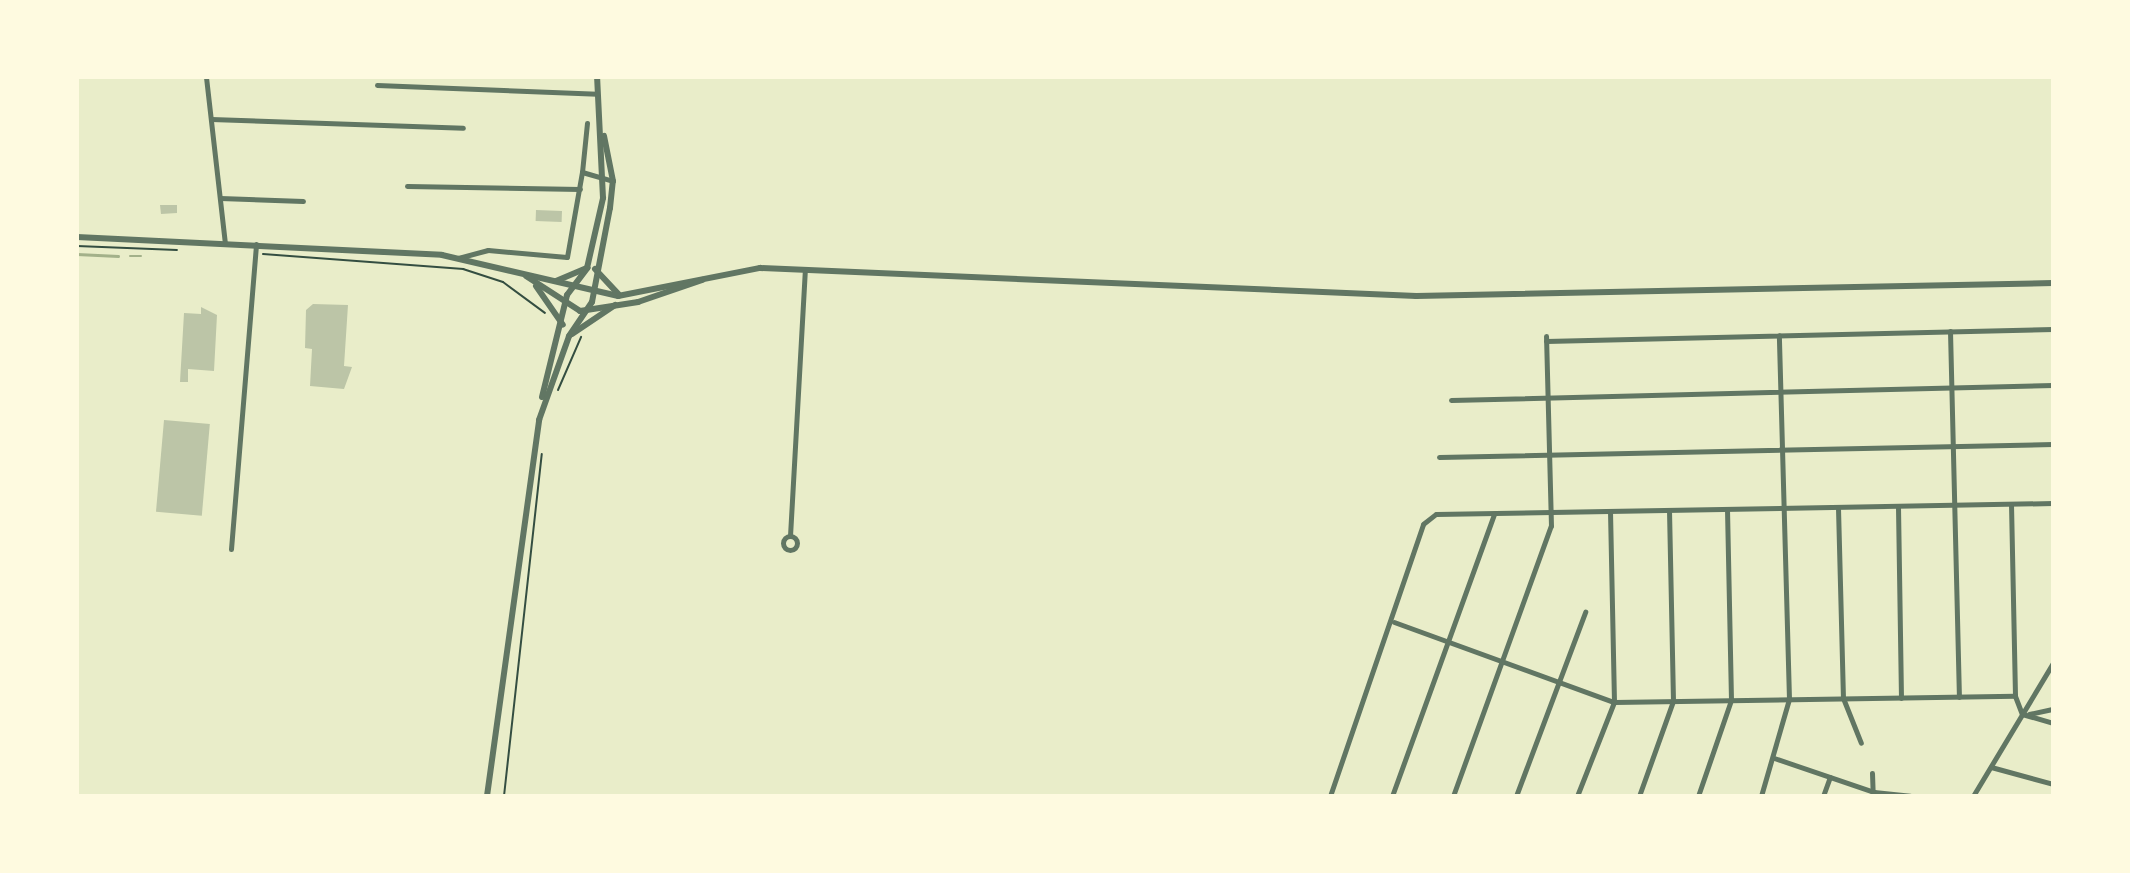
<!DOCTYPE html>
<html>
<head>
<meta charset="utf-8">
<style>
  body { margin:0 }
  #map { position:relative; width:2130px; height:873px; overflow:hidden; background:#e9edc9; font-family:Lato,sans-serif }
  div>[style] { position:absolute }
  .stream>* { height:2.5px; margin:-1.25px; padding:0 1.25px; transform-origin:1.25px; border-radius:1.25px; background:#a3b18a }
  .building>* { inset:0; background:#bcc5a7; transform-origin:0 0 }
  .path>* { height:2px; margin:-1px; padding:0 1px; transform-origin:1px; border-radius:1px; background:#344e41 }
  .minor>* { height:5px; margin:-2.5px; padding:0 2.5px; transform-origin:2.5px; border-radius:2.5px; background:#617663 }
  .minor>.ring { margin:-2.5px; padding:0; box-sizing:content-box; background:none; border:5px solid #617663; border-radius:50% }
  .tertiary>* { height:6px; margin:-3px; padding:0 3px; transform-origin:3px; border-radius:3px; background:#617663 }
  span { translate:-50% -50%; white-space:nowrap; text-align:center; line-height:1.15; -webkit-text-stroke:7px #fefae0; paint-order:stroke }
  .frame { position:absolute; inset:0; border:79px solid #fefae0; pointer-events:none }
</style>
</head>
<body>
<div id="map">
  <div class="stream">
    <div style="left:77px;top:254px;width:41px;rotate:2.8deg"></div>
    <div style="left:130px;top:256px;width:11px"></div>
  </div>
  <div class="building">
    <div style="clip-path:polygon(160px 205px,177px 205px,177px 213px,161px 214px)"></div>
    <div style="left:536px;top:210px;width:26px;height:11px;rotate:2deg"></div>
    <div style="clip-path:polygon(313px 304px,348px 305px,344px 366px,352px 367px,344px 389px,310px 386px,312px 349px,305px 348px,306px 310px)"></div>
    <div style="clip-path:polygon(201px 307px,217px 315px,214px 371px,188px 369px,188px 382px,180px 382px,184px 313px,201px 314px)"></div>
    <div style="left:164px;top:420px;width:46px;height:92px;rotate:5deg"></div>
  </div>
  <div class="path">
    <div style="left:77px;top:246px;width:100px;rotate:2.3deg"></div>
    <div style="left:263px;top:254px;width:201px;rotate:4.3deg"></div>
    <div style="left:463px;top:269px;width:42px;rotate:18deg"></div>
    <div style="left:503px;top:282px;width:52px;rotate:36.4deg"></div>
    <div style="left:558px;top:390px;width:58px;rotate:-66.5deg"></div>
    <div style="left:504px;top:796px;width:344px;rotate:-83.7deg"></div>
  </div>
  <div class="minor">
    <div style="left:206px;top:77px;width:167px;rotate:83.5deg"></div>
    <div style="left:377px;top:85px;width:220px;rotate:2.3deg"></div>
    <div style="left:211px;top:119px;width:252px;rotate:2deg"></div>
    <div style="left:587px;top:123px;width:49px;rotate:95.8deg"></div>
    <div style="left:582px;top:172px;width:32px;rotate:16deg"></div>
    <div style="left:407px;top:186px;width:173px;rotate:1deg"></div>
    <div style="left:220px;top:198px;width:83px;rotate:2.1deg"></div>
    <div style="left:458px;top:258px;width:31px;rotate:-15deg"></div>
    <div style="left:488px;top:250px;width:79px;rotate:5.1deg"></div>
    <div style="left:567px;top:257px;width:86px;rotate:-80deg"></div>
    <div style="left:1950px;top:331px;width:366px;rotate:88.6deg"></div>
    <div style="left:1546px;top:341px;width:507px;rotate:-1.36deg"></div>
    <div style="left:1451px;top:400px;width:602px;rotate:-1.43deg"></div>
    <div style="left:1439px;top:457px;width:614px;rotate:-1.21deg"></div>
    <div style="left:2011px;top:504px;width:192px;rotate:88.8deg"></div>
    <div style="left:2015px;top:696px;width:19px;rotate:69deg"></div>
    <div style="left:2022px;top:714px;width:32px;rotate:16deg"></div>
    <div style="left:1898px;top:507px;width:191px;rotate:89.1deg"></div>
    <div style="left:1838px;top:508px;width:190px;rotate:88.5deg"></div>
    <div style="left:1843px;top:698px;width:48px;rotate:68.2deg"></div>
    <div class="ring" style="left:783px;top:536px;width:9px;height:9px"></div>
    <div style="left:790px;top:536px;width:266px;rotate:-86.8deg"></div>
    <div style="left:231px;top:549px;width:306px;rotate:-85.3deg"></div>
    <div style="left:1394px;top:622px;width:234px;rotate:20deg"></div>
    <div style="left:1614px;top:702px;width:401px;rotate:-0.9deg"></div>
    <div style="left:2029px;top:714px;width:25px;rotate:-12deg"></div>
    <div style="left:1774px;top:758px;width:106px;rotate:18.8deg"></div>
    <div style="left:1874px;top:792px;width:36px;rotate:6deg"></div>
    <div style="left:1991px;top:767px;width:64px;rotate:15.3deg"></div>
    <div style="left:1872px;top:773px;width:23px;rotate:88deg"></div>
    <div style="left:1330px;top:796px;width:287px;rotate:-71.1deg"></div>
    <div style="left:1423px;top:524px;width:16px;rotate:-38deg"></div>
    <div style="left:1436px;top:514px;width:617px;rotate:-1.02deg"></div>
    <div style="left:1392px;top:796px;width:300px;rotate:-70.1deg"></div>
    <div style="left:1453px;top:796px;width:287px;rotate:-70.1deg"></div>
    <div style="left:1551px;top:526px;width:190px;rotate:-91.5deg"></div>
    <div style="left:1516px;top:796px;width:197px;rotate:-69.4deg"></div>
    <div style="left:1577px;top:796px;width:101px;rotate:-68.5deg"></div>
    <div style="left:1614px;top:702px;width:191px;rotate:-91.2deg"></div>
    <div style="left:1639px;top:796px;width:101px;rotate:-70.3deg"></div>
    <div style="left:1673px;top:701px;width:191px;rotate:-91.2deg"></div>
    <div style="left:1698px;top:796px;width:102px;rotate:-71deg"></div>
    <div style="left:1731px;top:700px;width:191px;rotate:-91.2deg"></div>
    <div style="left:1761px;top:796px;width:101px;rotate:-73.9deg"></div>
    <div style="left:1789px;top:699px;width:364px;rotate:-91.6deg"></div>
    <div style="left:1823px;top:796px;width:20px;rotate:-70deg"></div>
    <div style="left:1973px;top:796px;width:155px;rotate:-59deg"></div>
  </div>
  <div class="tertiary">
    <div style="left:77px;top:237px;width:365px;rotate:2.8deg"></div>
    <div style="left:442px;top:255px;width:181px;rotate:13.1deg"></div>
    <div style="left:618px;top:296px;width:145px;rotate:-11.2deg"></div>
    <div style="left:760px;top:268px;width:657px;rotate:2.44deg"></div>
    <div style="left:1416px;top:296px;width:637px;rotate:-1.17deg"></div>
    <div style="left:595px;top:269px;width:34px;rotate:47deg"></div>
    <div style="left:526px;top:276px;width:64px;rotate:32.9deg"></div>
    <div style="left:580px;top:311px;width:59px;rotate:-8.8deg"></div>
    <div style="left:638px;top:302px;width:68px;rotate:-19deg"></div>
    <div style="left:556px;top:281px;width:34px;rotate:-23deg"></div>
    <div style="left:536px;top:286px;width:47px;rotate:55.3deg"></div>
    <div style="left:572px;top:334px;width:52px;rotate:-34deg"></div>
    <div style="left:542px;top:397px;width:105px;rotate:-76.2deg"></div>
    <div style="left:567px;top:295px;width:34px;rotate:-53deg"></div>
    <div style="left:587px;top:268px;width:72px;rotate:-77.1deg"></div>
    <div style="left:603px;top:198px;width:121px;rotate:-92.8deg"></div>
    <div style="left:487px;top:796px;width:380px;rotate:-82.1deg"></div>
    <div style="left:539px;top:420px;width:89px;rotate:-70.3deg"></div>
    <div style="left:569px;top:336px;width:41px;rotate:-55.9deg"></div>
    <div style="left:592px;top:302px;width:96px;rotate:-79.2deg"></div>
    <div style="left:610px;top:208px;width:27px;rotate:-84deg"></div>
    <div style="left:613px;top:181px;width:46px;rotate:-101.3deg"></div>
  </div>
  <div class="frame"></div>
</div>
</body>
</html>
